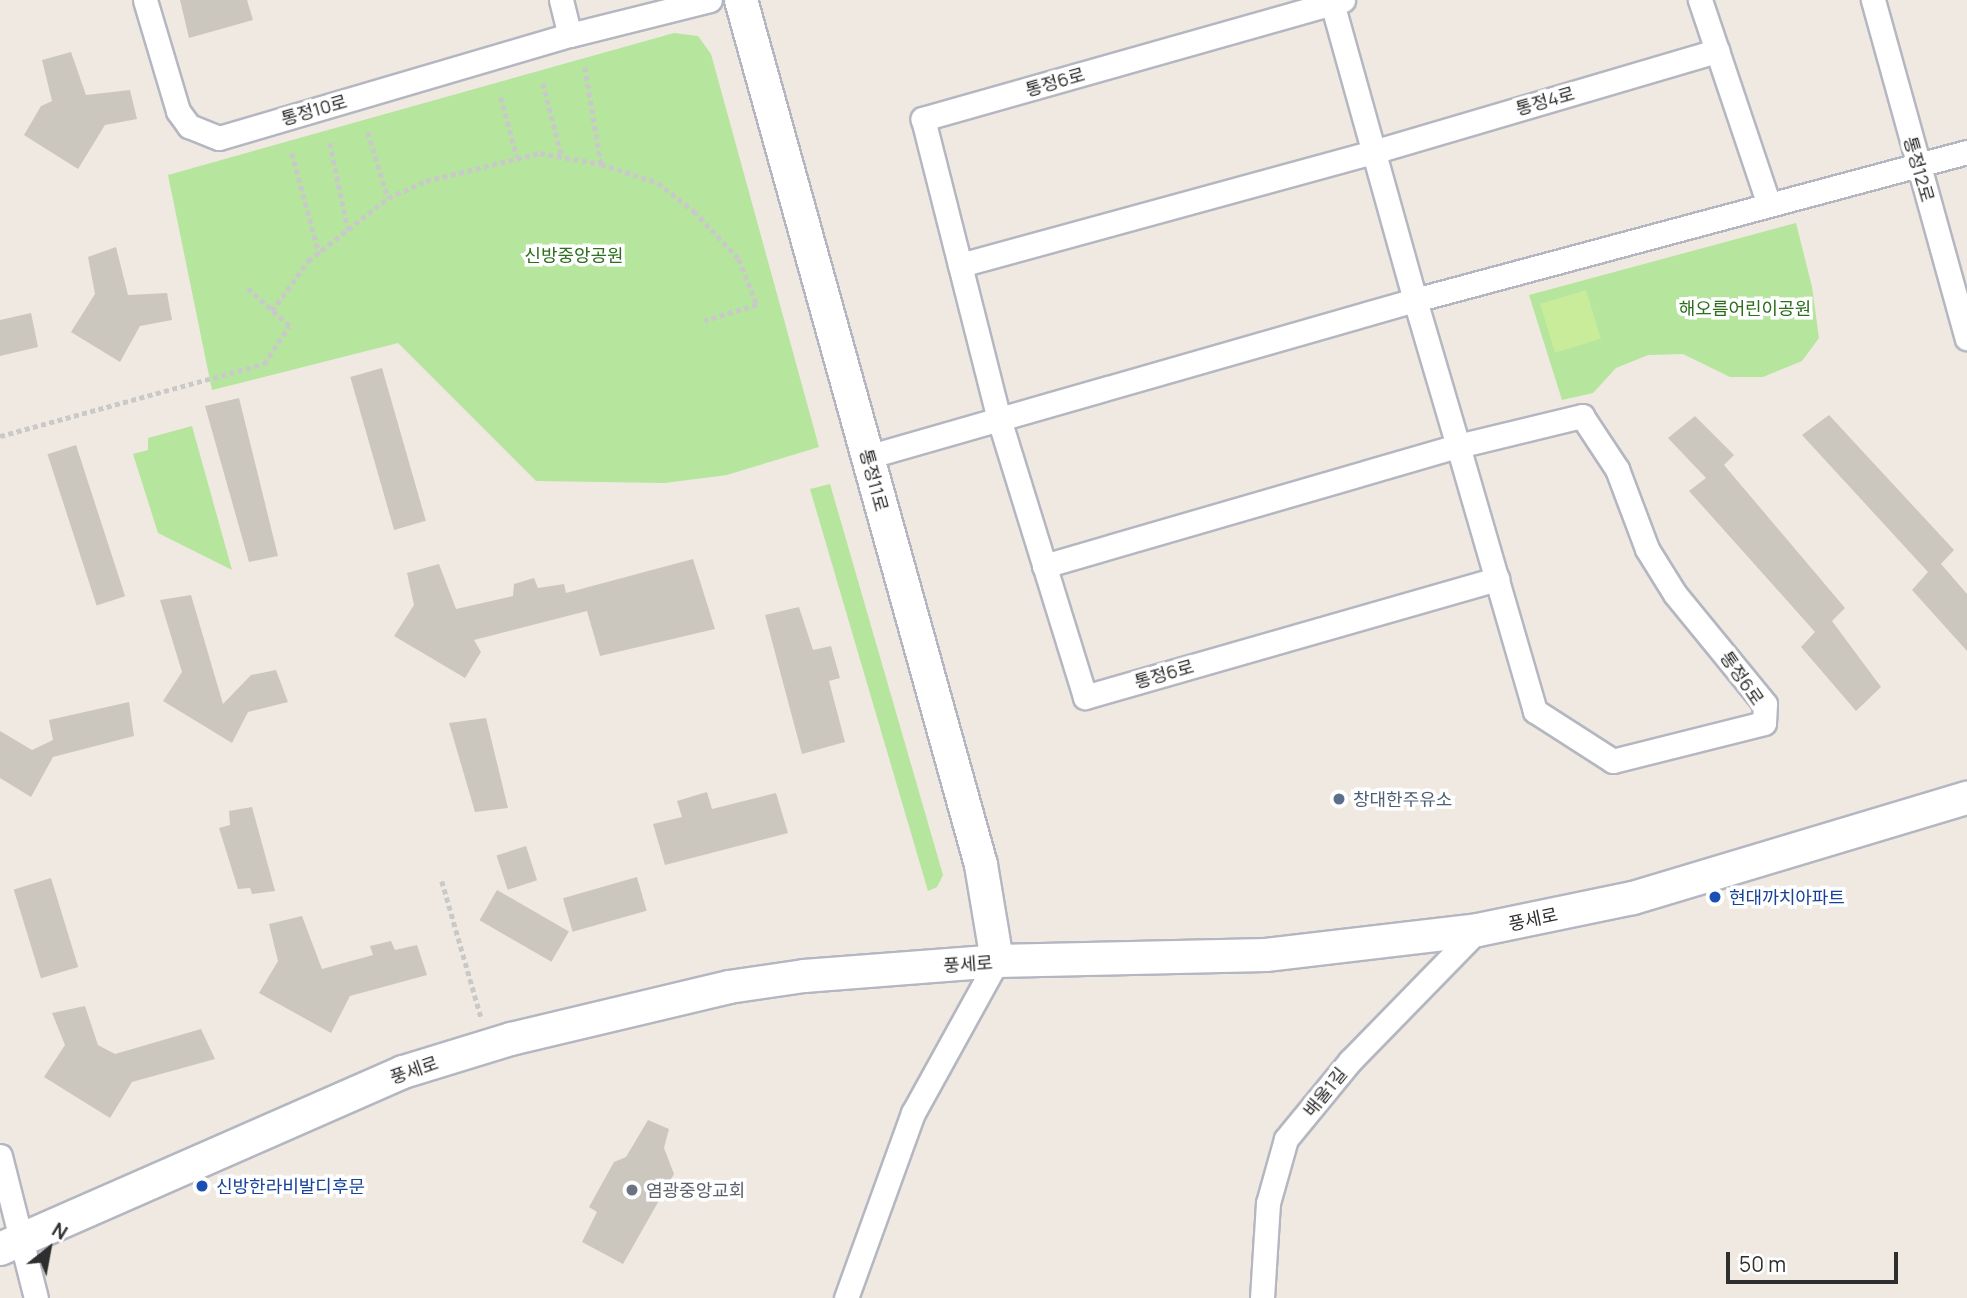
<!DOCTYPE html>
<html>
<head>
<meta charset="utf-8">
<style>
  body { margin:0 }
  #map { position:relative; width:1967px; height:1298px; overflow:hidden; background:#efe9e1; font-family:Manrope,"Noto Sans KR",sans-serif }
  div>[style] { position:absolute }
  .green>* { inset:0; background:#b6e59e }
  .pitch>* { inset:0; background:#c9ec9a; transform-origin:0 0 }
  .building>* { inset:0; background:#cbc7bf; transform-origin:0 0 }
  .path>* { height:4.5px; margin-top:-2.25px; transform-origin:0; background:repeating-linear-gradient(90deg,#c9c9c9 0 5px,transparent 0 8.5px) }
  .roads { filter:drop-shadow(2px 0 #b4b7c1) drop-shadow(-2px 0 #b4b7c1) drop-shadow(0 2px #b4b7c1) drop-shadow(0 -2px #b4b7c1) }
  .street>* { height:23px; margin:-11.5px; padding:0 11.5px; transform-origin:11.5px; border-radius:11.5px; background:#fff }
  .secondary>* { height:32px; margin:-16px; padding:0 16px; transform-origin:16px; border-radius:16px; background:#fff }
  .dots>* { width:19px; height:19px; translate:-50% -50%; box-sizing:border-box; border:4px solid #fff; border-radius:50% }
  span { translate:-50% -50%; white-space:nowrap; text-align:center; line-height:1.15; -webkit-text-stroke:7px #fff; paint-order:stroke }
  .street-label { font-size:18px; color:#2e2e2e }
  .park-label { font-size:18px; color:#2c6e1b }
  .service-label { font-size:18px; color:#4e5e75 }
  .left { translate:0 -50%; text-align:left }
  .transit-label { font-size:18px; color:#164399 }
  .worship-label { font-size:18px; color:#5b616d }
  .north { position:absolute; left:14px; top:1214px; width:70px; height:70px; -webkit-text-stroke:5px #fff; paint-order:stroke; rotate:31deg; font-size:19px; font-weight:700; line-height:28px; text-align:center; color:#2e2e2e }
  .north::after { content:''; display:block; margin:auto; width:24px; height:32px; background:#2e2e2e; clip-path:polygon(50% 0,100% 100%,50% 72%,0 100%) }
  .scale { position:absolute; left:1726px; top:1252px; width:172px; height:32px; box-sizing:border-box; border:4px solid #2e2e2e; border-top:0; padding-left:9px; font-size:21px; line-height:24px; white-space:nowrap; color:#2e2e2e; -webkit-text-stroke:5px #fff; paint-order:stroke }
</style>
</head>
<body>
<div id="map">
  <div class="green">
    <div style="clip-path:polygon(674px 33px,698px 36px,711px 54px,819px 447px,727px 475px,665px 483px,536px 481px,398px 343px,212px 390px,168px 175px)"></div>
    <div style="clip-path:polygon(1796px 223px,1812px 287px,1819px 338px,1802px 361px,1763px 377px,1730px 377px,1683px 354px,1648px 355px,1616px 368px,1593px 393px,1562px 400px,1529px 295px)"></div>
    <div style="clip-path:polygon(192px 426px,232px 570px,158px 533px,133px 454px,148px 450px,148px 438px)"></div>
    <div style="clip-path:polygon(830px 484px,943px 875px,937px 887px,928px 891px,810px 489px)"></div>
  </div>
  <div class="pitch">
    <div style="left:1586px;top:290px;width:51px;height:48px;rotate:73deg"></div>
  </div>
  <div class="building">
    <div style="clip-path:polygon(180px 0,247px 0,253px 20px,189px 38px)"></div>
    <div style="clip-path:polygon(71px 52px,86px 95px,130px 90px,137px 119px,105px 125px,78px 169px,24px 135px,41px 106px,52px 101px,42px 60px)"></div>
    <div style="clip-path:polygon(116px 247px,128px 295px,167px 293px,172px 320px,140px 326px,120px 362px,71px 332px,95px 294px,88px 257px)"></div>
    <div style="clip-path:polygon(31px 313px,38px 347px,0 356px,0 320px)"></div>
    <div style="left:382px;top:368px;width:159px;height:33px;rotate:74deg"></div>
    <div style="clip-path:polygon(239px 398px,278px 556px,249px 562px,205px 406px)"></div>
    <div style="clip-path:polygon(1829px 415px,1954px 550px,1941px 564px,1967px 594px,1967px 651px,1912px 590px,1928px 572px,1802px 435px)"></div>
    <div style="clip-path:polygon(1695px 416px,1734px 455px,1724px 465px,1845px 608px,1832px 621px,1881px 687px,1856px 711px,1801px 647px,1815px 632px,1689px 491px,1706px 478px,1668px 438px)"></div>
    <div style="left:76px;top:445px;width:159px;height:30px;rotate:72deg"></div>
    <div style="clip-path:polygon(693px 559px,715px 629px,600px 656px,587px 611px,474px 640px,481px 652px,465px 678px,394px 636px,414px 605px,407px 573px,439px 564px,456px 609px,513px 596px,514px 584px,534px 578px,538px 588px,564px 584px,566px 593px)"></div>
    <div style="clip-path:polygon(191px 595px,223px 704px,251px 675px,276px 670px,288px 702px,248px 712px,232px 743px,163px 701px,182px 672px,160px 600px)"></div>
    <div style="clip-path:polygon(799px 607px,813px 650px,831px 646px,840px 678px,829px 681px,845px 742px,802px 754px,765px 615px)"></div>
    <div style="clip-path:polygon(129px 702px,134px 736px,53px 757px,31px 797px,0 778px,0 731px,32px 750px,53px 740px,49px 720px)"></div>
    <div style="clip-path:polygon(486px 718px,508px 808px,475px 812px,449px 723px)"></div>
    <div style="clip-path:polygon(707px 792px,712px 809px,776px 793px,788px 833px,665px 865px,653px 824px,682px 817px,677px 801px)"></div>
    <div style="clip-path:polygon(252px 807px,275px 891px,252px 894px,250px 888px,238px 889px,219px 828px,230px 825px,229px 811px)"></div>
    <div style="left:526px;top:846px;width:36px;height:31px;rotate:72deg"></div>
    <div style="left:637px;top:877px;width:35px;height:77px;rotate:74deg"></div>
    <div style="left:51px;top:878px;width:93px;height:39px;rotate:73deg"></div>
    <div style="left:497px;top:890px;width:83px;height:35px;rotate:30deg"></div>
    <div style="clip-path:polygon(302px 916px,322px 969px,373px 955px,370px 946px,391px 941px,395px 950px,417px 945px,427px 975px,350px 996px,331px 1033px,259px 993px,278px 961px,269px 924px)"></div>
    <div style="clip-path:polygon(85px 1006px,98px 1045px,115px 1054px,201px 1029px,215px 1059px,132px 1082px,110px 1118px,44px 1077px,65px 1045px,52px 1013px)"></div>
    <div style="clip-path:polygon(648px 1120px,669px 1129px,664px 1148px,674px 1174px,623px 1264px,582px 1242px,597px 1212px,589px 1207px,614px 1162px,626px 1157px)"></div>
  </div>
  <div class="path">
    <div style="left:585px;top:67px;width:98px;rotate:80.6deg"></div>
    <div style="left:543px;top:83px;width:76px;rotate:75.6deg"></div>
    <div style="left:501px;top:97px;width:62px;rotate:75.1deg"></div>
    <div style="left:368px;top:132px;width:69px;rotate:73.1deg"></div>
    <div style="left:330px;top:143px;width:89px;rotate:78.3deg"></div>
    <div style="left:292px;top:153px;width:104px;rotate:74.9deg"></div>
    <div style="left:272px;top:311px;width:62px;rotate:-54.2deg"></div>
    <div style="left:308px;top:261px;width:102px;rotate:-38.2deg"></div>
    <div style="left:388px;top:198px;width:42px;rotate:-24.1deg"></div>
    <div style="left:426px;top:181px;width:117px;rotate:-13.8deg"></div>
    <div style="left:540px;top:153px;width:62px;rotate:10.2deg"></div>
    <div style="left:601px;top:164px;width:60px;rotate:18.4deg"></div>
    <div style="left:658px;top:183px;width:46px;rotate:37.9deg"></div>
    <div style="left:694px;top:211px;width:66px;rotate:46.8deg"></div>
    <div style="left:739px;top:259px;width:49px;rotate:68.6deg"></div>
    <div style="left:757px;top:305px;width:55px;rotate:163.2deg"></div>
    <div style="left:0;top:436px;width:274px;rotate:-15.3deg"></div>
    <div style="left:264px;top:364px;width:45px;rotate:-56.7deg"></div>
    <div style="left:289px;top:326px;width:59px;rotate:-137.7deg"></div>
    <div style="left:442px;top:881px;width:141px;rotate:74deg"></div>
  </div>
  <div class="roads">
    <div class="street">
      <div style="left:145px;top:0;width:116px;rotate:73.4deg"></div>
      <div style="left:178px;top:111px;width:19px;rotate:54deg"></div>
      <div style="left:189px;top:126px;width:32px;rotate:22deg"></div>
      <div style="left:219px;top:138px;width:366px;rotate:-16.4deg"></div>
      <div style="left:570px;top:35px;width:144px;rotate:-14deg"></div>
      <div style="left:561px;top:0;width:36px;rotate:76deg"></div>
      <div style="left:1343px;top:0;width:437px;rotate:164.2deg"></div>
      <div style="left:923px;top:119px;width:309px;rotate:75.8deg"></div>
      <div style="left:999px;top:419px;width:291px;rotate:72.8deg"></div>
      <div style="left:1085px;top:697px;width:429px;rotate:-16deg"></div>
      <div style="left:1700px;top:0;width:216px;rotate:71.4deg"></div>
      <div style="left:1873px;top:0;width:351px;rotate:74.5deg"></div>
      <div style="left:960px;top:265px;width:428px;rotate:-15.3deg"></div>
      <div style="left:1373px;top:152px;width:359px;rotate:-16.4deg"></div>
      <div style="left:867px;top:457px;width:570px;rotate:-15.99deg"></div>
      <div style="left:1415px;top:300px;width:571px;rotate:-15.01deg"></div>
      <div style="left:1044px;top:566px;width:431px;rotate:-16.2deg"></div>
      <div style="left:1458px;top:446px;width:128px;rotate:-13.6deg"></div>
      <div style="left:1582px;top:416px;width:64px;rotate:56.6deg"></div>
      <div style="left:1617px;top:469px;width:85px;rotate:69.4deg"></div>
      <div style="left:1647px;top:549px;width:53px;rotate:58.1deg"></div>
      <div style="left:1675px;top:594px;width:142px;rotate:50.7deg"></div>
      <div style="left:1765px;top:704px;width:19px;rotate:93deg"></div>
      <div style="left:1764px;top:723px;width:156px;rotate:165.9deg"></div>
      <div style="left:1613px;top:761px;width:93px;rotate:-147.3deg"></div>
      <div style="left:1535px;top:711px;width:276px;rotate:-106.2deg"></div>
      <div style="left:1458px;top:446px;width:152px;rotate:-106.4deg"></div>
      <div style="left:1415px;top:300px;width:312px;rotate:-105.6deg"></div>
      <div style="left:0;top:1156px;width:146px;rotate:75.8deg"></div>
      <div style="left:846px;top:1298px;width:197px;rotate:-70.1deg"></div>
      <div style="left:913px;top:1113px;width:174px;rotate:-61.1deg"></div>
      <div style="left:1262px;top:1298px;width:95px;rotate:-86.4deg"></div>
      <div style="left:1268px;top:1203px;width:66px;rotate:-74.3deg"></div>
      <div style="left:1286px;top:1139px;width:101px;rotate:-50.6deg"></div>
      <div style="left:1350px;top:1061px;width:183px;rotate:-45.7deg"></div>
    </div>
    <div class="secondary">
      <div style="left:741px;top:0;width:898px;rotate:74.49deg"></div>
      <div style="left:981px;top:865px;width:97px;rotate:80.5deg"></div>
      <div style="left:0;top:1249px;width:440px;rotate:-23.7deg"></div>
      <div style="left:403px;top:1072px;width:113px;rotate:-17deg"></div>
      <div style="left:511px;top:1039px;width:224px;rotate:-13.4deg"></div>
      <div style="left:729px;top:987px;width:76px;rotate:-8.3deg"></div>
      <div style="left:804px;top:976px;width:194px;rotate:-4.4deg"></div>
      <div style="left:997px;top:961px;width:269px;rotate:-1.3deg"></div>
      <div style="left:1266px;top:955px;width:213px;rotate:-6.7deg"></div>
      <div style="left:1478px;top:930px;width:158px;rotate:-11.7deg"></div>
      <div style="left:1633px;top:898px;width:349px;rotate:-16.7deg"></div>
    </div>
  </div>
  <div class="dots">
    <div style="left:1339px;top:799px;background:#5c6f8a"></div>
    <div style="left:1715px;top:897px;background:#1a4fb4"></div>
    <div style="left:202px;top:1186px;background:#1a4fb4"></div>
    <div style="left:632px;top:1190px;background:#6b7280"></div>
  </div>
  <div class="street-label">
    <span style="left:1055px;top:82px;rotate:-16deg">통정6로</span>
    <span style="left:1545px;top:101px;rotate:-16deg">통정4로</span>
    <span style="left:314px;top:110px;rotate:-16deg">통정10로</span>
    <span style="left:1919px;top:169px;rotate:74deg">통정12로</span>
    <span style="left:874px;top:480px;rotate:75deg">통정11로</span>
    <span style="left:1164px;top:674px;rotate:-16deg">통정6로</span>
    <span style="left:1742px;top:678px;rotate:55deg">통정6로</span>
    <span style="left:1533px;top:919px;rotate:-12deg">풍세로</span>
    <span style="left:968px;top:964px;rotate:-4deg">풍세로</span>
    <span style="left:414px;top:1070px;rotate:-19deg">풍세로</span>
    <span style="left:1325px;top:1092px;rotate:-51deg">배울1길</span>
  </div>
  <div class="park-label">
    <span style="left:574px;top:255px">신방중앙공원</span>
    <span style="left:1745px;top:308px">해오름어린이공원</span>
  </div>
  <div class="service-label">
    <span class="left" style="left:1353px;top:799px">창대한주유소</span>
  </div>
  <div class="transit-label">
    <span class="left" style="left:1729px;top:897px">현대까치아파트</span>
    <span class="left" style="left:216px;top:1186px">신방한라비발디후문</span>
  </div>
  <div class="worship-label">
    <span class="left" style="left:646px;top:1190px">염광중앙교회</span>
  </div>
  <div class="north">N</div>
  <div class="scale">50 m</div>
</div>
</body>
</html>
